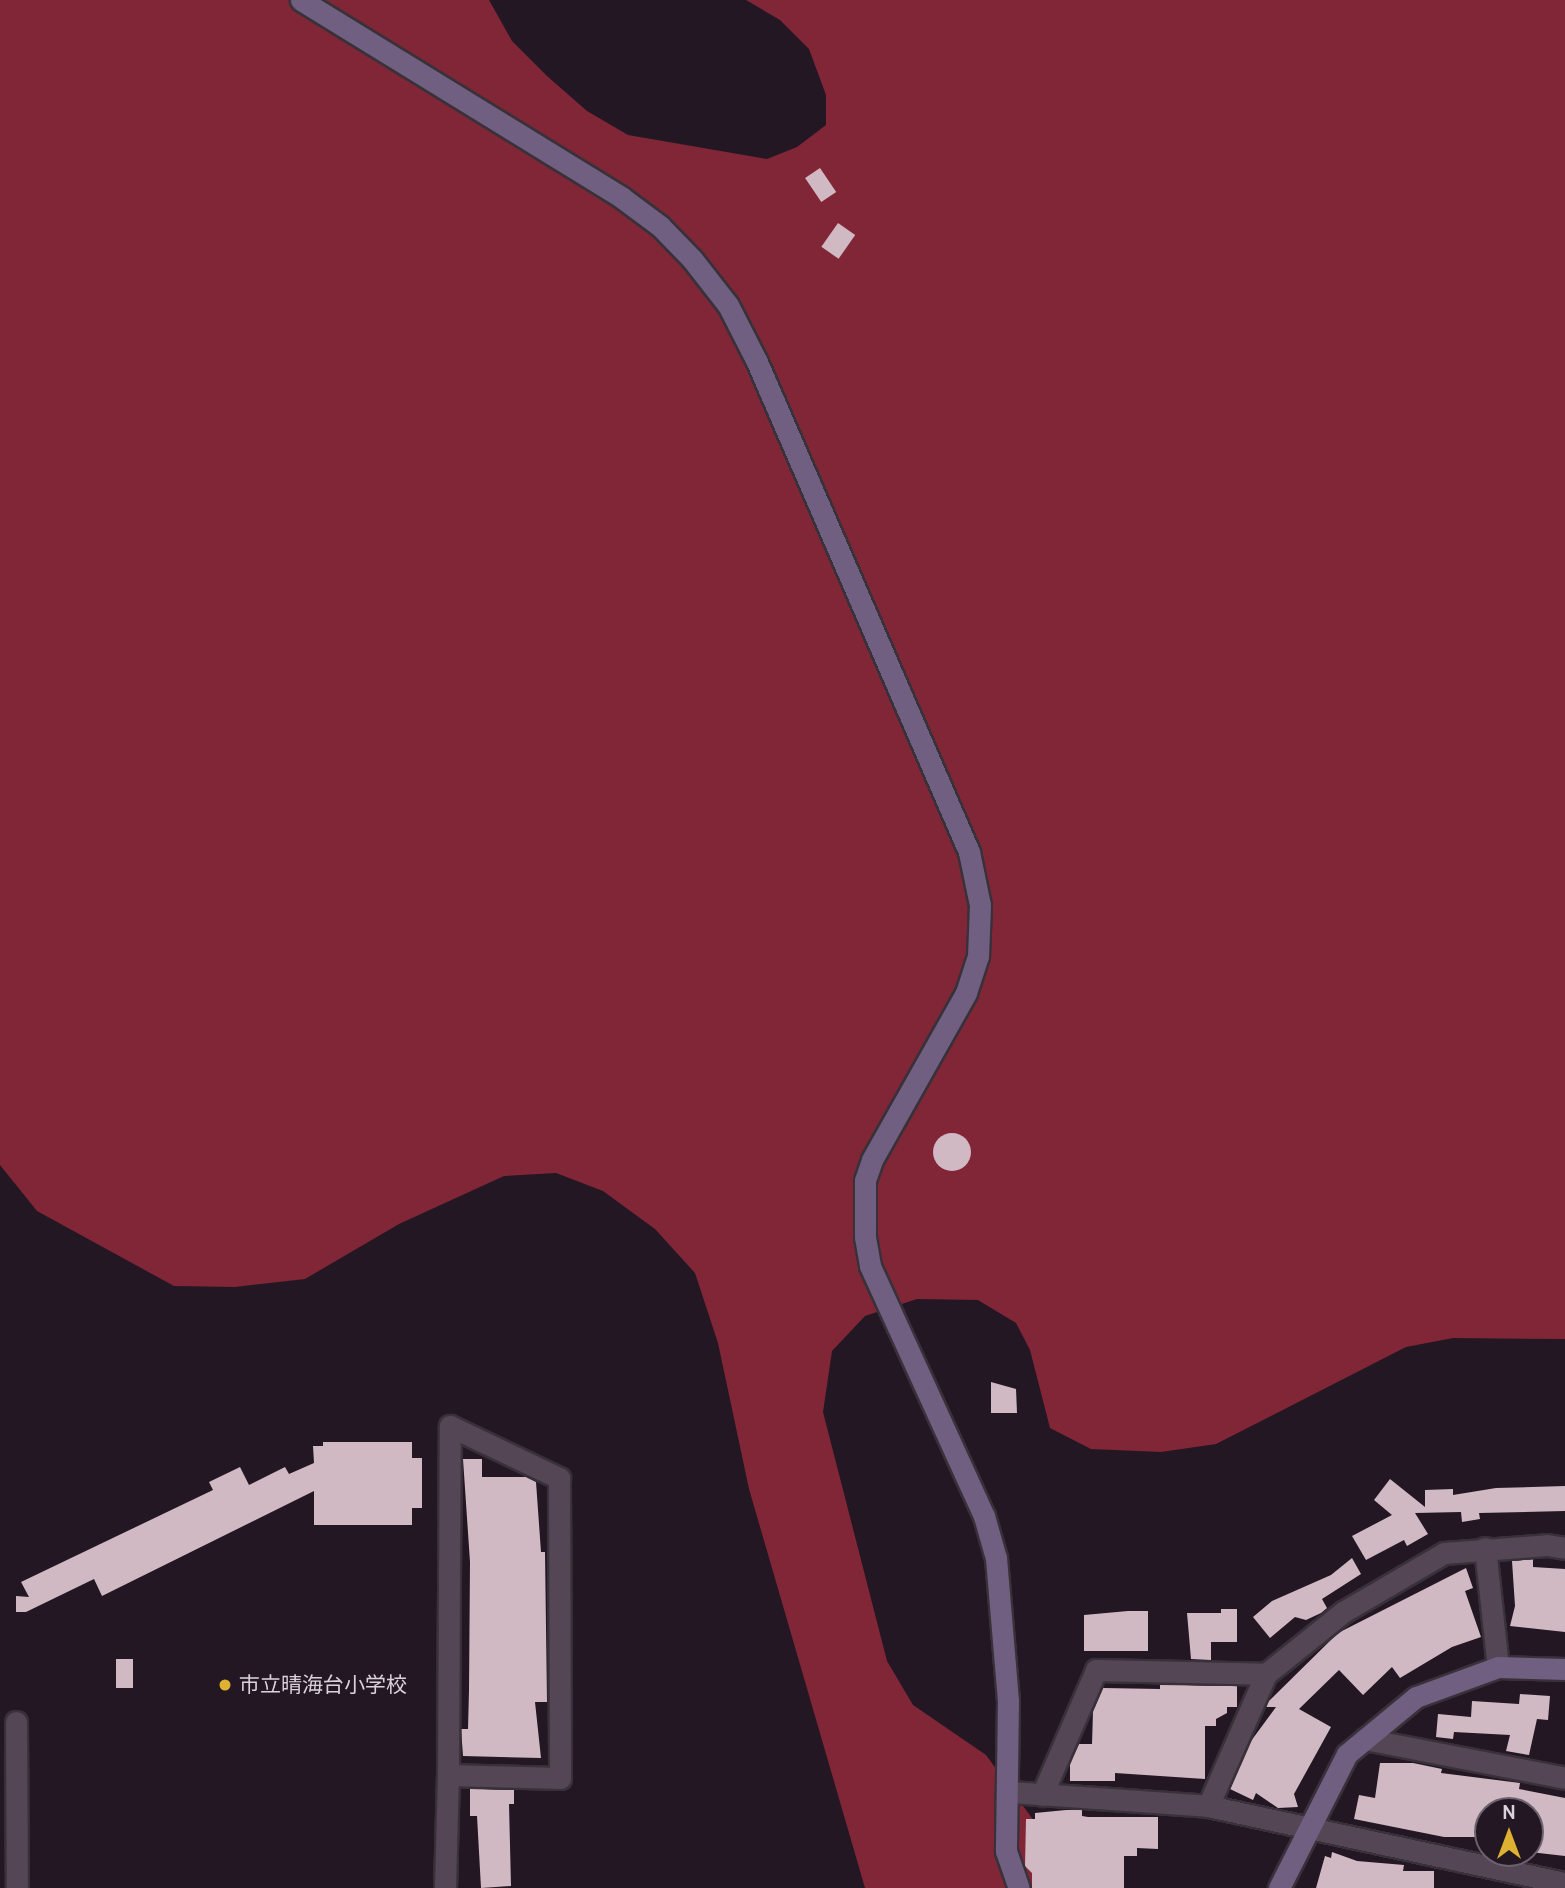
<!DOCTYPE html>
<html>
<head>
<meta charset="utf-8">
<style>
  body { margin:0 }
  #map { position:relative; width:1565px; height:1888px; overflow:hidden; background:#231724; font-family:Cabin,"Noto Sans JP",sans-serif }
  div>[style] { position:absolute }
  .forest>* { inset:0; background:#812637 }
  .building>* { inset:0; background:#d1b9c4; transform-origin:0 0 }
  .round { border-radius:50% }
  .roads { filter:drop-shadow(2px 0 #39313a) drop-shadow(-2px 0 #39313a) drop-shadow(0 2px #39313a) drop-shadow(0 -2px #39313a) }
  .street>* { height:21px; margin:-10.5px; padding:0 10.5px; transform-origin:10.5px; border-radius:10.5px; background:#544655 }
  .secondary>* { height:21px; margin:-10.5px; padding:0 10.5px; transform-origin:10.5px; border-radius:10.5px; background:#705f80 }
  .dots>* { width:19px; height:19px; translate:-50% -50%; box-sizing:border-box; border:4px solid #231724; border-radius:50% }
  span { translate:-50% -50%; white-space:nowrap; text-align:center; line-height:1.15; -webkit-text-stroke:7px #231724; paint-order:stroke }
  .poi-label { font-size:21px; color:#dad2db }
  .left { translate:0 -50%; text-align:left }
  .north { position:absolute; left:1474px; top:1797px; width:70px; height:70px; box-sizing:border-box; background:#231724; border:2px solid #6c626d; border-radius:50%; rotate:0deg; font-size:19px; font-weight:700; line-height:28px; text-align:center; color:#dad2db }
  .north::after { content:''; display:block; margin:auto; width:24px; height:32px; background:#deb133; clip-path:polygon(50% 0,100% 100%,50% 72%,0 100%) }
</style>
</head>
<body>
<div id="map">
  <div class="forest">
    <div style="clip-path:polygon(0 0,489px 0,512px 41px,547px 76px,587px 111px,628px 135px,767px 159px,797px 147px,826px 125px,826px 95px,809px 49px,780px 20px,746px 0,1565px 0,1565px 1339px,1453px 1338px,1406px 1347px,1216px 1444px,1161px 1452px,1091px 1449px,1050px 1428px,1030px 1350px,1016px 1323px,978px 1300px,917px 1299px,865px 1316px,832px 1351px,823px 1412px,887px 1661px,913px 1705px,986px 1755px,1037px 1825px,1072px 1888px,865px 1888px,749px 1489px,718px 1343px,695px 1273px,655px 1229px,603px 1191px,556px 1173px,504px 1176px,399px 1224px,305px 1279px,235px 1287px,174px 1286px,37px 1211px,0 1165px)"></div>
  </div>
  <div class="building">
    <div style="left:820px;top:168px;width:29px;height:18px;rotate:56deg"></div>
    <div style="left:838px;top:223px;width:21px;height:29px;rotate:35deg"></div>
    <div class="round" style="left:933px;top:1133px;width:38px;height:38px"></div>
    <div style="clip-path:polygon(991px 1382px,1016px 1389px,1017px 1413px,991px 1413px)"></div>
    <div style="clip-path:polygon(323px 1442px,412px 1442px,412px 1458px,422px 1458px,422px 1508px,412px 1508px,412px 1525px,314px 1525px,314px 1491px,102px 1596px,94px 1579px,26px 1612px,16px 1612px,16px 1596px,29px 1597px,21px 1582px,213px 1490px,209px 1482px,240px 1467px,249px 1485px,285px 1467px,289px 1474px,314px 1463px,313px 1446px,323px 1446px)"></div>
    <div style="clip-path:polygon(463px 1459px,482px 1459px,482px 1477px,526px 1477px,536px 1482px,541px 1552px,545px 1552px,547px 1702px,535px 1702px,541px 1758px,463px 1756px,461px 1729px,468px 1729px,469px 1690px,470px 1562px)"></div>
    <div style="clip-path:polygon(1390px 1479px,1425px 1507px,1425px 1490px,1453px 1489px,1453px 1495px,1496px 1488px,1565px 1486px,1565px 1511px,1479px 1513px,1480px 1519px,1462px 1522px,1461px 1512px,1415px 1513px,1428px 1534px,1407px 1546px,1404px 1540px,1366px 1560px,1352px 1536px,1392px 1515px,1374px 1500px)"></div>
    <div style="clip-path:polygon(1352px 1558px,1361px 1574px,1322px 1599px,1327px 1608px,1321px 1613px,1306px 1620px,1295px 1617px,1270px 1638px,1253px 1617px,1272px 1601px,1331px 1575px)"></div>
    <div style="clip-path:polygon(1533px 1559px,1533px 1567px,1565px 1569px,1565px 1632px,1510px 1626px,1515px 1606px,1512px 1561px)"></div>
    <div style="clip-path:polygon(1466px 1568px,1473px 1588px,1465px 1591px,1481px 1637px,1452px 1647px,1400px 1678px,1392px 1667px,1363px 1695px,1339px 1670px,1299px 1709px,1331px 1727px,1294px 1794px,1298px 1807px,1278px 1808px,1256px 1793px,1253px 1800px,1230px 1789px,1251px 1741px,1276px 1707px,1266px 1707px,1268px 1702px,1338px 1633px)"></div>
    <div style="clip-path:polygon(1221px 1609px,1237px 1609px,1237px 1642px,1211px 1642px,1211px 1660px,1191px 1659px,1187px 1613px,1221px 1613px)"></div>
    <div style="clip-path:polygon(1128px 1611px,1148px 1611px,1148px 1651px,1084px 1651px,1084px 1615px)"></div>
    <div style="left:116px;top:1659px;width:17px;height:29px"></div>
    <div style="clip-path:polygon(1160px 1685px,1237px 1686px,1237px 1707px,1227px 1707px,1227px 1713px,1216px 1719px,1216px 1726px,1205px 1726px,1205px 1779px,1115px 1773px,1115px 1781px,1070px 1781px,1070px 1762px,1079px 1744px,1092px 1744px,1093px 1711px,1103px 1688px,1160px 1689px)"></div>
    <div style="clip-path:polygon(1520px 1694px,1550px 1696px,1548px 1720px,1537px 1719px,1529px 1755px,1506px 1751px,1510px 1735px,1454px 1732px,1453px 1739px,1436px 1737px,1438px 1714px,1471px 1717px,1472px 1701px,1519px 1704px)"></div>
    <div style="clip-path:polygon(1380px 1763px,1413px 1763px,1442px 1769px,1441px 1773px,1520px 1783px,1519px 1789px,1565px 1798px,1565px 1856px,1530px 1852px,1530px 1811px,1488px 1804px,1488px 1837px,1444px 1837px,1354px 1819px,1359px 1795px,1375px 1798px)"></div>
    <div style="clip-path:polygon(470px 1789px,514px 1790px,514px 1804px,509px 1804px,511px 1886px,481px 1888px,477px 1816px,470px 1816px)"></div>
    <div style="clip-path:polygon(1066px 1810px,1082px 1810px,1082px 1816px,1088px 1817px,1158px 1817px,1158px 1849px,1137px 1848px,1137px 1856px,1124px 1856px,1124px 1888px,1032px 1888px,1032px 1873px,1025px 1866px,1026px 1819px,1035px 1819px,1035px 1813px)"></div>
    <div style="clip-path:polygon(1332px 1852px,1357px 1861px,1404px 1865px,1403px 1871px,1434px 1871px,1434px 1888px,1316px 1888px,1325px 1856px,1331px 1858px)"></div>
  </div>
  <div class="roads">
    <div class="street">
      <div style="left:450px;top:1426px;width:121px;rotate:25.5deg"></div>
      <div style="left:559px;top:1478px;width:300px;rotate:89.8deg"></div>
      <div style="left:560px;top:1778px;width:112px;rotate:-178.5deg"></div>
      <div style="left:448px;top:1775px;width:349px;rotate:-89.7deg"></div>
      <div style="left:1485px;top:1548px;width:120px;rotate:83.8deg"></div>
      <div style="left:16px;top:1722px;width:166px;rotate:89.7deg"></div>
      <div style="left:1365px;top:1739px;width:204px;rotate:11deg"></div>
      <div style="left:1010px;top:1792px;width:198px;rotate:4deg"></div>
      <div style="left:1208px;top:1806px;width:365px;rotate:12.2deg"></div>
      <div style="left:1042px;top:1795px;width:136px;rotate:-66.6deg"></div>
      <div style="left:1096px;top:1670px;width:170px;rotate:1.3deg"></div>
      <div style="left:1208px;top:1806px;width:144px;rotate:-66.3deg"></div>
      <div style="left:1266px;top:1674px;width:99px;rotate:-38.8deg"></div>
      <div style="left:1343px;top:1612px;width:117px;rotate:-30.3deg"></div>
      <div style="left:1444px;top:1553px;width:103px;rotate:-4.4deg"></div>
      <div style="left:1547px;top:1545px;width:18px;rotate:9deg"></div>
      <div style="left:445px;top:1888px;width:113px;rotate:-88.5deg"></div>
    </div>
    <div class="secondary">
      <div style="left:301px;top:0;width:376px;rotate:31.6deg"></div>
      <div style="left:621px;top:197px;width:49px;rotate:36.6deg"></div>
      <div style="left:660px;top:226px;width:46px;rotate:45.9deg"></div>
      <div style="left:692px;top:259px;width:58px;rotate:52deg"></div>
      <div style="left:728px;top:305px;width:64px;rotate:63deg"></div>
      <div style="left:757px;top:362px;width:534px;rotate:66.6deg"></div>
      <div style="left:969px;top:852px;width:54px;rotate:78.3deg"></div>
      <div style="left:980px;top:905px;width:51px;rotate:92.2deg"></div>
      <div style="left:978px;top:956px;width:39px;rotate:108deg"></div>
      <div style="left:966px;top:993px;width:192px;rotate:119.4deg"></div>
      <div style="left:872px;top:1160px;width:21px;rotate:109deg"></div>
      <div style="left:865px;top:1180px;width:57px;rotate:90deg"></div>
      <div style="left:865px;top:1237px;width:29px;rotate:80deg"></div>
      <div style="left:870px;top:1266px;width:275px;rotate:65.5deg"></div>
      <div style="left:984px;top:1516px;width:44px;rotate:74.1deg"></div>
      <div style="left:996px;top:1558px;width:144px;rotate:85.2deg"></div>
      <div style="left:1008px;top:1701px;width:150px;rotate:90.8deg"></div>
      <div style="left:1006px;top:1851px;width:39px;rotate:71deg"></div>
      <div style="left:1279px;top:1888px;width:150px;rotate:-63.1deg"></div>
      <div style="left:1347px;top:1754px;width:89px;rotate:-39.6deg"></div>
      <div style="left:1416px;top:1697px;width:87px;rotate:-20.1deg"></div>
      <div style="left:1498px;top:1667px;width:67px;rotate:1.7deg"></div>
    </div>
  </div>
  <div class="dots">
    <div style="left:225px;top:1685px;background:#deb133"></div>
  </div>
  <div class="poi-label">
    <span class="left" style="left:239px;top:1685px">市立晴海台小学校</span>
  </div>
  <div class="north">N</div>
</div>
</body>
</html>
